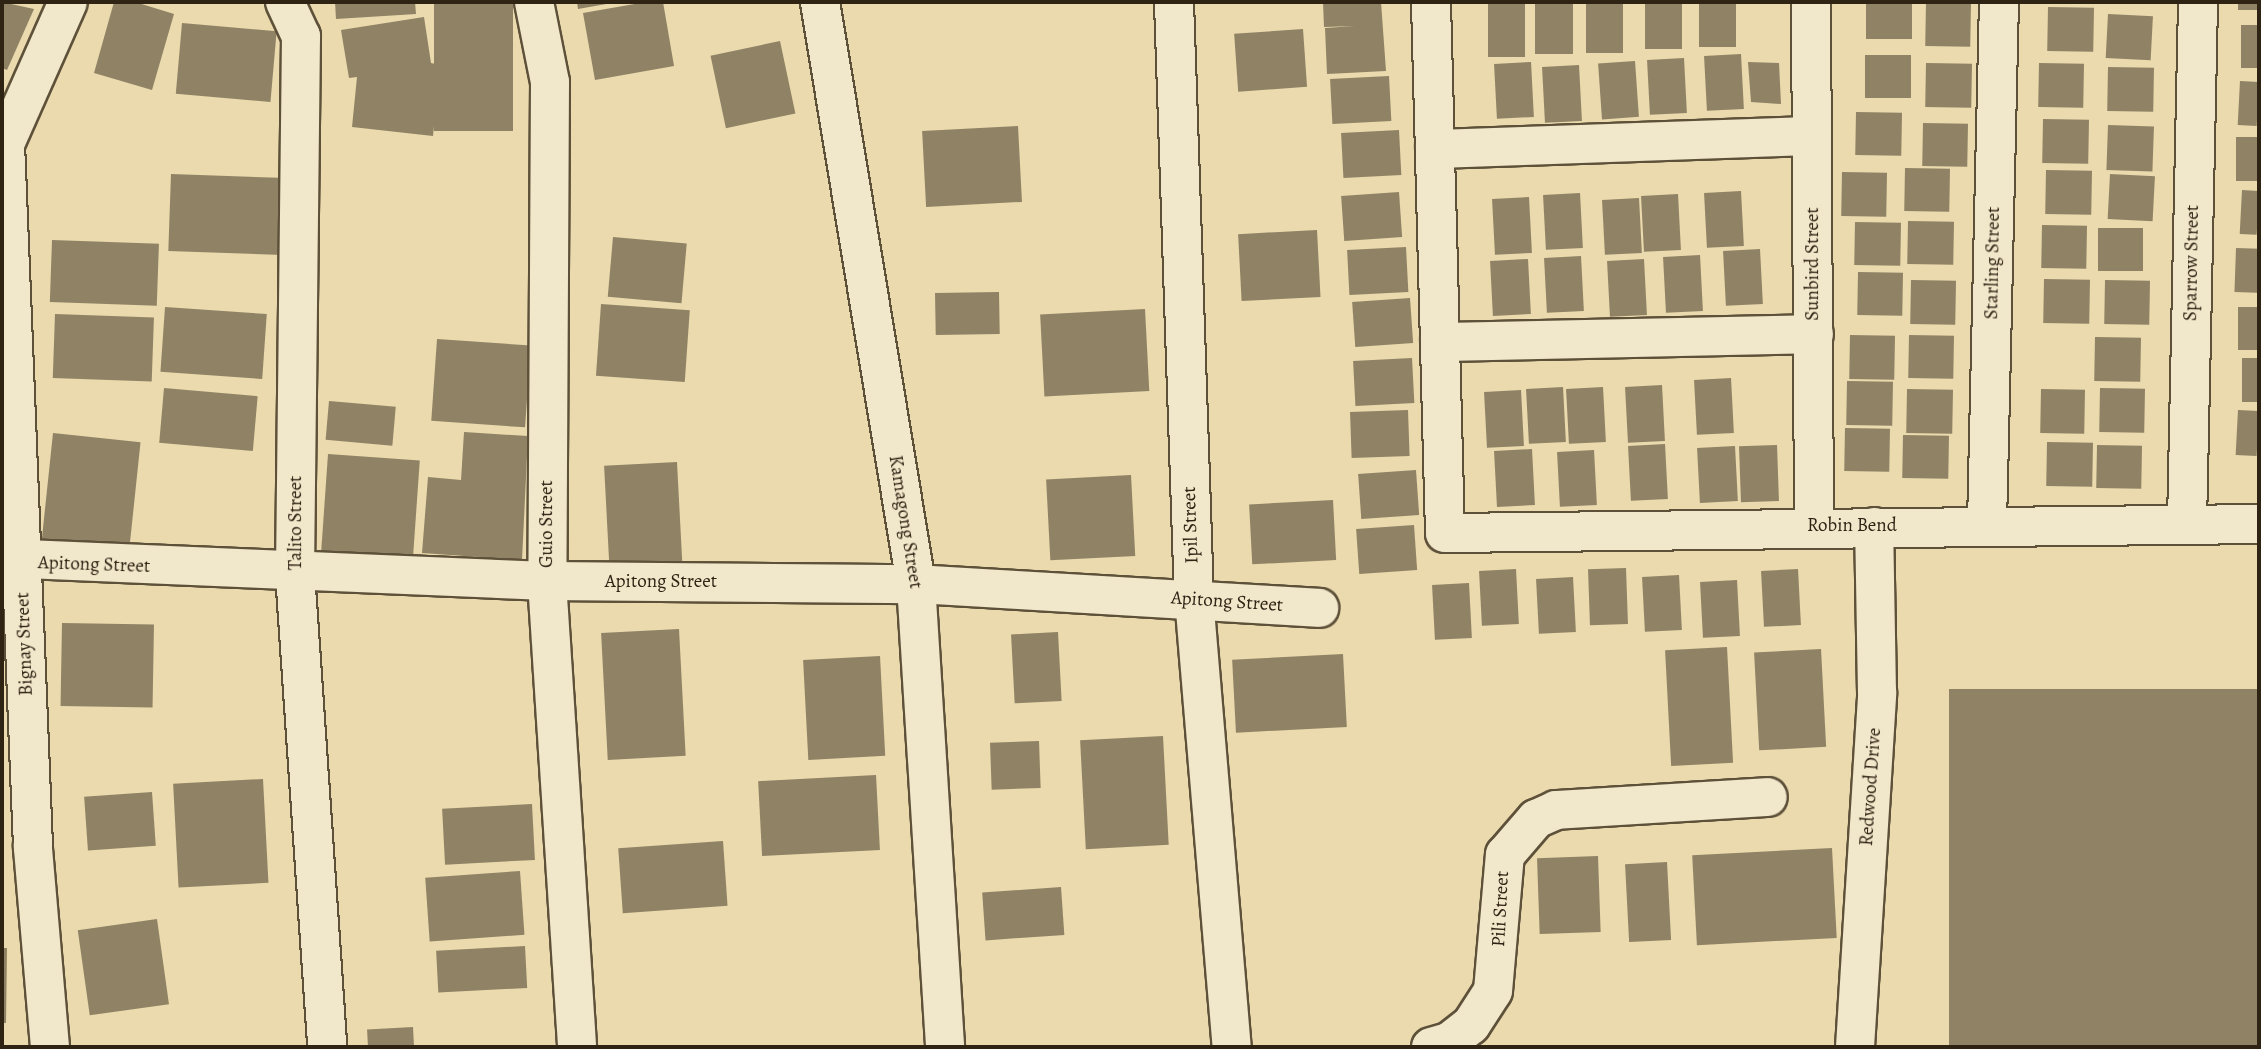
<!DOCTYPE html>
<html>
<head>
<meta charset="utf-8">
<style>
  body { margin:0 }
  #map { position:relative; width:2261px; height:1049px; overflow:hidden; background:#eadaae; font-family:Alegreya,serif }
  div>[style] { position:absolute }
  .building>* { inset:0; background:#908264; transform-origin:0 0 }
  .roads { filter:drop-shadow(2px 0 #5e513a) drop-shadow(-2px 0 #5e513a) drop-shadow(0 2px #5e513a) drop-shadow(0 -2px #5e513a) }
  .minor>* { height:38px; margin:-19px; padding:0 19px; transform-origin:19px; border-radius:19px; background:#f1e7ca }
  span { translate:-50% -50%; white-space:nowrap; text-align:center; line-height:1.15; -webkit-text-stroke:5px #f1e7ca; paint-order:stroke }
  .street-label { font-size:19px; color:#2f2314 }
  .frame { position:absolute; inset:0; border:4px solid #2f2314; pointer-events:none }
</style>
</head>
<body>
<div id="map">
  <div class="building">
    <div style="clip-path:polygon(2px 2px,34px 9px,7px 70px,2px 68px)"></div>
    <div style="clip-path:polygon(114px 2px,135px 2px,174px 14px,152px 90px,94px 73px)"></div>
    <div style="clip-path:polygon(335px 2px,415px 2px,416px 14px,336px 19px)"></div>
    <div style="left:434px;top:2px;width:79px;height:129px"></div>
    <div style="clip-path:polygon(577px 2px,612px 2px,612px 3px,578px 9px)"></div>
    <div style="clip-path:polygon(646px 2px,663px 2px,674px 66px,595px 80px,583px 13px)"></div>
    <div style="clip-path:polygon(1323px 2px,1381px 2px,1386px 71px,1327px 74px,1325px 28px,1355px 26px,1324px 27px)"></div>
    <div style="left:1488px;top:2px;width:37px;height:55px"></div>
    <div style="left:1535px;top:2px;width:38px;height:52px"></div>
    <div style="left:1586px;top:2px;width:37px;height:51px"></div>
    <div style="left:1645px;top:2px;width:37px;height:47px"></div>
    <div style="left:1699px;top:2px;width:37px;height:45px"></div>
    <div style="left:1866px;top:2px;width:46px;height:37px"></div>
    <div style="left:1926px;top:2px;width:45px;height:44px;rotate:1deg"></div>
    <div style="left:2238px;top:2px;width:21px;height:8px"></div>
    <div style="left:2048px;top:7px;width:46px;height:44px;rotate:1deg"></div>
    <div style="left:2108px;top:14px;width:45px;height:44px;rotate:3deg"></div>
    <div style="clip-path:polygon(424px 17px,431px 63px,440px 65px,433px 136px,352px 127px,357px 77px,349px 78px,341px 30px)"></div>
    <div style="left:182px;top:23px;width:95px;height:71px;rotate:5deg"></div>
    <div style="left:2241px;top:25px;width:18px;height:43px"></div>
    <div style="left:1303px;top:29px;width:58px;height:69px;rotate:86deg"></div>
    <div style="left:780px;top:41px;width:74px;height:71px;rotate:78deg"></div>
    <div style="left:1741px;top:54px;width:55px;height:37px;rotate:87deg"></div>
    <div style="left:1865px;top:55px;width:46px;height:43px"></div>
    <div style="left:1684px;top:58px;width:55px;height:37px;rotate:87deg"></div>
    <div style="left:1635px;top:61px;width:56px;height:37px;rotate:86deg"></div>
    <div style="left:1531px;top:62px;width:55px;height:37px;rotate:87deg"></div>
    <div style="clip-path:polygon(1748px 62px,1779px 63px,1781px 104px,1751px 102px)"></div>
    <div style="left:1926px;top:63px;width:46px;height:44px;rotate:1deg"></div>
    <div style="left:2039px;top:63px;width:45px;height:44px;rotate:1deg"></div>
    <div style="left:1579px;top:65px;width:56px;height:37px;rotate:87deg"></div>
    <div style="left:2108px;top:67px;width:46px;height:44px;rotate:1deg"></div>
    <div style="left:1389px;top:76px;width:45px;height:59px;rotate:87deg"></div>
    <div style="left:2240px;top:81px;width:19px;height:44px;rotate:3deg"></div>
    <div style="left:1856px;top:112px;width:46px;height:43px;rotate:1deg"></div>
    <div style="left:2043px;top:119px;width:46px;height:44px;rotate:1deg"></div>
    <div style="left:1923px;top:123px;width:45px;height:43px;rotate:1deg"></div>
    <div style="left:2108px;top:125px;width:46px;height:45px;rotate:2deg"></div>
    <div style="left:1018px;top:126px;width:76px;height:96px;rotate:87deg"></div>
    <div style="left:1399px;top:130px;width:45px;height:58px;rotate:87deg"></div>
    <div style="left:2236px;top:137px;width:23px;height:44px"></div>
    <div style="left:1905px;top:168px;width:45px;height:43px;rotate:1deg"></div>
    <div style="left:2046px;top:170px;width:46px;height:44px;rotate:1deg"></div>
    <div style="left:1842px;top:172px;width:45px;height:44px;rotate:1deg"></div>
    <div style="left:171px;top:174px;width:115px;height:77px;rotate:2deg"></div>
    <div style="left:2110px;top:174px;width:45px;height:45px;rotate:3deg"></div>
    <div style="left:2242px;top:190px;width:17px;height:44px;rotate:3deg"></div>
    <div style="left:1741px;top:191px;width:55px;height:37px;rotate:87deg"></div>
    <div style="left:1399px;top:192px;width:45px;height:58px;rotate:86deg"></div>
    <div style="left:1580px;top:193px;width:55px;height:37px;rotate:87deg"></div>
    <div style="left:1678px;top:194px;width:56px;height:37px;rotate:87deg"></div>
    <div style="left:1529px;top:197px;width:56px;height:37px;rotate:87deg"></div>
    <div style="left:1639px;top:198px;width:55px;height:37px;rotate:87deg"></div>
    <div style="left:1908px;top:221px;width:46px;height:43px;rotate:1deg"></div>
    <div style="left:1855px;top:222px;width:46px;height:43px;rotate:1deg"></div>
    <div style="left:2042px;top:225px;width:45px;height:43px;rotate:1deg"></div>
    <div style="left:2098px;top:228px;width:45px;height:43px"></div>
    <div style="left:1317px;top:230px;width:67px;height:79px;rotate:87deg"></div>
    <div style="left:613px;top:237px;width:74px;height:60px;rotate:5deg"></div>
    <div style="left:52px;top:240px;width:107px;height:62px;rotate:2deg"></div>
    <div style="left:1406px;top:247px;width:45px;height:59px;rotate:87deg"></div>
    <div style="left:2236px;top:248px;width:23px;height:44px;rotate:2deg"></div>
    <div style="left:1760px;top:249px;width:55px;height:37px;rotate:87deg"></div>
    <div style="left:1700px;top:255px;width:56px;height:37px;rotate:87deg"></div>
    <div style="left:1581px;top:256px;width:55px;height:37px;rotate:87deg"></div>
    <div style="left:1528px;top:259px;width:55px;height:38px;rotate:87deg"></div>
    <div style="left:1644px;top:259px;width:56px;height:37px;rotate:87deg"></div>
    <div style="left:1858px;top:272px;width:45px;height:43px;rotate:1deg"></div>
    <div style="left:2044px;top:279px;width:46px;height:44px;rotate:1deg"></div>
    <div style="left:1911px;top:280px;width:45px;height:44px;rotate:1deg"></div>
    <div style="left:2105px;top:280px;width:45px;height:44px;rotate:1deg"></div>
    <div style="left:999px;top:292px;width:42px;height:64px;rotate:89deg"></div>
    <div style="left:1410px;top:298px;width:45px;height:58px;rotate:86deg"></div>
    <div style="left:601px;top:304px;width:89px;height:72px;rotate:4deg"></div>
    <div style="left:165px;top:307px;width:102px;height:65px;rotate:4deg"></div>
    <div style="left:2238px;top:307px;width:21px;height:43px"></div>
    <div style="left:1145px;top:309px;width:82px;height:105px;rotate:87deg"></div>
    <div style="left:55px;top:314px;width:99px;height:64px;rotate:2deg"></div>
    <div style="left:1850px;top:335px;width:45px;height:44px;rotate:1deg"></div>
    <div style="left:1909px;top:335px;width:45px;height:43px;rotate:1deg"></div>
    <div style="left:2095px;top:337px;width:46px;height:44px;rotate:1deg"></div>
    <div style="left:437px;top:339px;width:94px;height:82px;rotate:4deg"></div>
    <div style="left:1412px;top:358px;width:45px;height:59px;rotate:87deg"></div>
    <div style="left:2242px;top:358px;width:17px;height:44px"></div>
    <div style="left:1731px;top:378px;width:55px;height:37px;rotate:87deg"></div>
    <div style="left:1847px;top:381px;width:46px;height:44px;rotate:1deg"></div>
    <div style="left:1662px;top:385px;width:56px;height:37px;rotate:87deg"></div>
    <div style="left:1563px;top:387px;width:55px;height:37px;rotate:87deg"></div>
    <div style="left:1603px;top:387px;width:55px;height:37px;rotate:87deg"></div>
    <div style="left:164px;top:388px;width:94px;height:55px;rotate:5deg"></div>
    <div style="left:2100px;top:388px;width:45px;height:44px;rotate:1deg"></div>
    <div style="left:1907px;top:389px;width:46px;height:44px;rotate:1deg"></div>
    <div style="left:2041px;top:389px;width:44px;height:44px;rotate:1deg"></div>
    <div style="left:1521px;top:390px;width:56px;height:37px;rotate:87deg"></div>
    <div style="left:329px;top:401px;width:67px;height:39px;rotate:5deg"></div>
    <div style="left:1408px;top:410px;width:46px;height:58px;rotate:88deg"></div>
    <div style="left:2238px;top:410px;width:21px;height:45px;rotate:3deg"></div>
    <div style="left:1845px;top:428px;width:45px;height:43px;rotate:1deg"></div>
    <div style="clip-path:polygon(464px 432px,528px 436px,522px 560px,422px 553px,428px 477px,461px 480px)"></div>
    <div style="left:53px;top:433px;width:88px;height:108px;rotate:6deg"></div>
    <div style="left:1903px;top:435px;width:46px;height:43px;rotate:1deg"></div>
    <div style="left:2047px;top:442px;width:46px;height:44px;rotate:1deg"></div>
    <div style="left:1665px;top:444px;width:55px;height:37px;rotate:87deg"></div>
    <div style="left:1777px;top:445px;width:56px;height:38px;rotate:88deg"></div>
    <div style="left:2097px;top:445px;width:45px;height:43px;rotate:1deg"></div>
    <div style="left:1735px;top:446px;width:55px;height:38px;rotate:87deg"></div>
    <div style="left:1532px;top:449px;width:56px;height:38px;rotate:87deg"></div>
    <div style="left:1594px;top:450px;width:55px;height:37px;rotate:87deg"></div>
    <div style="left:328px;top:454px;width:92px;height:106px;rotate:4deg"></div>
    <div style="left:677px;top:462px;width:110px;height:73px;rotate:87deg"></div>
    <div style="left:1416px;top:470px;width:45px;height:58px;rotate:86deg"></div>
    <div style="left:1131px;top:475px;width:81px;height:85px;rotate:87deg"></div>
    <div style="left:1333px;top:500px;width:60px;height:84px;rotate:87deg"></div>
    <div style="left:1414px;top:525px;width:45px;height:58px;rotate:86deg"></div>
    <div style="left:1626px;top:568px;width:56px;height:38px;rotate:88deg"></div>
    <div style="left:1516px;top:569px;width:55px;height:37px;rotate:87deg"></div>
    <div style="left:1798px;top:569px;width:56px;height:37px;rotate:87deg"></div>
    <div style="left:1679px;top:575px;width:55px;height:37px;rotate:87deg"></div>
    <div style="left:1573px;top:577px;width:55px;height:37px;rotate:87deg"></div>
    <div style="left:1737px;top:580px;width:56px;height:37px;rotate:87deg"></div>
    <div style="left:1469px;top:583px;width:55px;height:37px;rotate:87deg"></div>
    <div style="left:62px;top:623px;width:92px;height:83px;rotate:1deg"></div>
    <div style="left:679px;top:629px;width:127px;height:78px;rotate:87deg"></div>
    <div style="left:1058px;top:632px;width:69px;height:47px;rotate:87deg"></div>
    <div style="left:1727px;top:647px;width:116px;height:62px;rotate:87deg"></div>
    <div style="left:1821px;top:649px;width:98px;height:67px;rotate:87deg"></div>
    <div style="left:1343px;top:654px;width:73px;height:111px;rotate:87deg"></div>
    <div style="left:880px;top:656px;width:100px;height:77px;rotate:87deg"></div>
    <div style="left:2259px;top:689px;width:358px;height:310px;rotate:90deg"></div>
    <div style="left:1163px;top:736px;width:109px;height:83px;rotate:87deg"></div>
    <div style="left:1039px;top:741px;width:47px;height:49px;rotate:88deg"></div>
    <div style="left:876px;top:775px;width:75px;height:118px;rotate:87deg"></div>
    <div style="left:263px;top:779px;width:104px;height:90px;rotate:87deg"></div>
    <div style="left:152px;top:792px;width:54px;height:68px;rotate:86deg"></div>
    <div style="left:532px;top:804px;width:56px;height:90px;rotate:87deg"></div>
    <div style="left:723px;top:841px;width:65px;height:105px;rotate:86deg"></div>
    <div style="left:1832px;top:848px;width:90px;height:140px;rotate:87deg"></div>
    <div style="left:1598px;top:856px;width:76px;height:61px;rotate:88deg"></div>
    <div style="left:1667px;top:862px;width:78px;height:42px;rotate:87deg"></div>
    <div style="left:520px;top:871px;width:64px;height:95px;rotate:86deg"></div>
    <div style="left:1061px;top:887px;width:48px;height:79px;rotate:86deg"></div>
    <div style="left:157px;top:919px;width:86px;height:80px;rotate:82deg"></div>
    <div style="left:525px;top:946px;width:42px;height:89px;rotate:87deg"></div>
    <div style="clip-path:polygon(2px 948px,7px 948px,6px 1023px,2px 1023px)"></div>
    <div style="left:413px;top:1027px;width:20px;height:46px;rotate:87deg"></div>
  </div>
  <div class="roads">
    <div class="minor">
      <div style="left:285px;top:2px;width:38px;rotate:65deg"></div>
      <div style="left:301px;top:36px;width:537px;rotate:90.64deg"></div>
      <div style="left:295px;top:573px;width:475px;rotate:86.1deg"></div>
      <div style="left:534px;top:2px;width:82px;rotate:78.7deg"></div>
      <div style="left:550px;top:82px;width:499px;rotate:90.3deg"></div>
      <div style="left:547px;top:581px;width:467px;rotate:86.3deg"></div>
      <div style="left:820px;top:2px;width:590px;rotate:80.63deg"></div>
      <div style="left:916px;top:584px;width:464px;rotate:86.4deg"></div>
      <div style="left:1174px;top:2px;width:596px;rotate:88.08deg"></div>
      <div style="left:1194px;top:598px;width:451px;rotate:85.2deg"></div>
      <div style="left:1431px;top:2px;width:531px;rotate:88.49deg"></div>
      <div style="left:1445px;top:533px;width:814px;rotate:-0.63deg"></div>
      <div style="left:1811px;top:2px;width:524px;rotate:89.67deg"></div>
      <div style="left:1435px;top:149px;width:377px;rotate:-2deg"></div>
      <div style="left:1440px;top:342px;width:374px;rotate:-1.2deg"></div>
      <div style="left:2187px;top:524px;width:522px;rotate:-88.79deg"></div>
      <div style="left:1987px;top:525px;width:523px;rotate:-88.69deg"></div>
      <div style="left:2px;top:558px;width:545px;rotate:2.42deg"></div>
      <div style="left:547px;top:581px;width:369px;rotate:0.5deg"></div>
      <div style="left:916px;top:584px;width:404px;rotate:3.4deg"></div>
      <div style="left:50px;top:1047px;width:201px;rotate:-94.9deg"></div>
      <div style="left:33px;top:847px;width:704px;rotate:-92.28deg"></div>
      <div style="left:5px;top:144px;width:155px;rotate:-66.1deg"></div>
      <div style="left:1431px;top:1047px;width:19px;rotate:-16deg"></div>
      <div style="left:1449px;top:1042px;width:28px;rotate:-38deg"></div>
      <div style="left:1471px;top:1025px;width:40px;rotate:-57.1deg"></div>
      <div style="left:1493px;top:991px;width:137px;rotate:-85deg"></div>
      <div style="left:1505px;top:855px;width:48px;rotate:-49.3deg"></div>
      <div style="left:1536px;top:819px;width:22px;rotate:-24deg"></div>
      <div style="left:1556px;top:810px;width:212px;rotate:-3.5deg"></div>
      <div style="left:1855px;top:1047px;width:355px;rotate:-86.4deg"></div>
      <div style="left:1877px;top:693px;width:166px;rotate:-91deg"></div>
    </div>
  </div>
  <div class="street-label">
    <span style="left:1993px;top:263px;rotate:-89deg">Starling Street</span>
    <span style="left:2192px;top:263px;rotate:-89deg">Sparrow Street</span>
    <span style="left:1813px;top:264px;rotate:-90deg">Sunbird Street</span>
    <span style="left:905px;top:522px;rotate:81deg">Kamagong Street</span>
    <span style="left:296px;top:523px;rotate:-90deg">Talito Street</span>
    <span style="left:547px;top:524px;rotate:-90deg">Guio Street</span>
    <span style="left:1191px;top:525px;rotate:-92deg">Ipil Street</span>
    <span style="left:1852px;top:526px">Robin Bend</span>
    <span style="left:94px;top:565px;rotate:2deg">Apitong Street</span>
    <span style="left:661px;top:582px">Apitong Street</span>
    <span style="left:1227px;top:602px;rotate:4deg">Apitong Street</span>
    <span style="left:25px;top:644px;rotate:-92deg">Bignay Street</span>
    <span style="left:1871px;top:787px;rotate:-86deg">Redwood Drive</span>
    <span style="left:1501px;top:909px;rotate:-87deg">Pili Street</span>
  </div>
  <div class="frame"></div>
</div>
</body>
</html>
